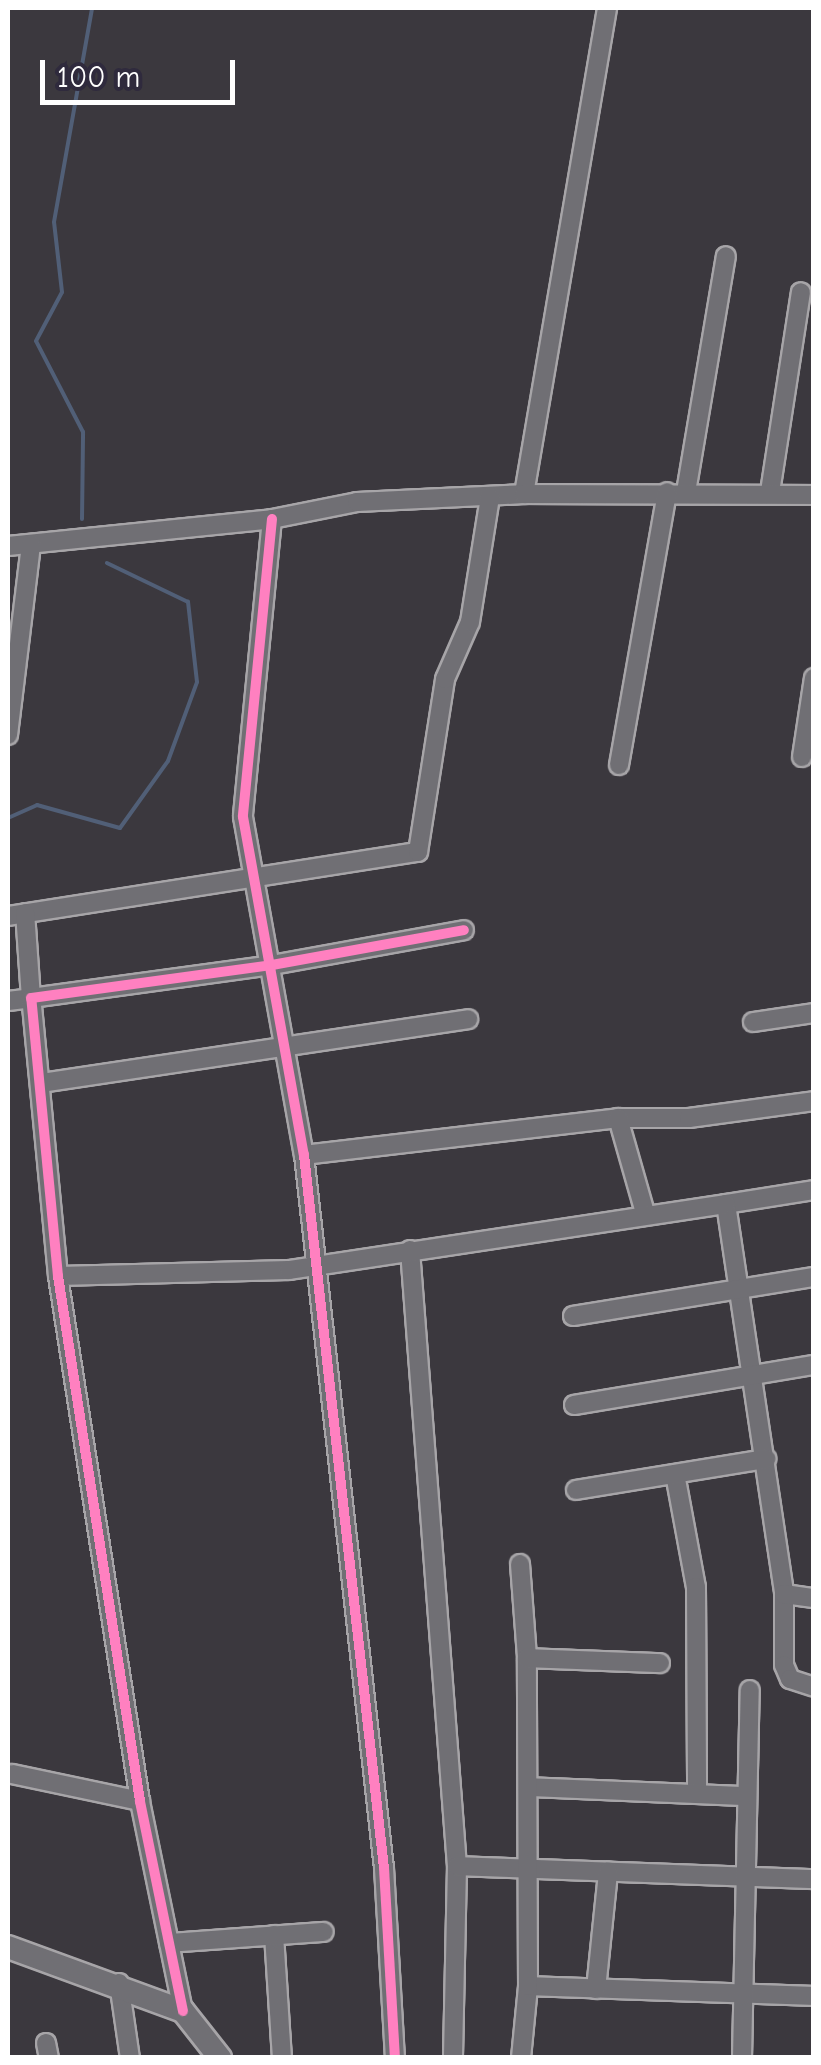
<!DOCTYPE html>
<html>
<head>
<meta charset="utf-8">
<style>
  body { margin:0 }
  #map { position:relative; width:821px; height:2065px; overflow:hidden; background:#3b383e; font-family:"Comic Neue",sans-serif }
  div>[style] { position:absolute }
  .stream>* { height:4px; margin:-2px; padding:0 2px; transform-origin:2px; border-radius:2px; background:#515f77 }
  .roads { filter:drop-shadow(2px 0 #a7a5a8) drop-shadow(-2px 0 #a7a5a8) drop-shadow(0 2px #a7a5a8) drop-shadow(0 -2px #a7a5a8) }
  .minor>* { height:18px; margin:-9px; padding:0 9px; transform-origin:9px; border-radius:9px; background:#706f74 }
  .major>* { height:22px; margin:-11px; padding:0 11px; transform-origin:11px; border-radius:11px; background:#706f74 }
  .cycleway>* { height:10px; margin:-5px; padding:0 5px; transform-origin:5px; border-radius:5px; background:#ff80c0 }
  span { translate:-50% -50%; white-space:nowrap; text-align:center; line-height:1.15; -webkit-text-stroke:9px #2f2a3d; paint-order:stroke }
  .frame { position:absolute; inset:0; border:10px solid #fff; pointer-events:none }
  .scale { position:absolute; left:40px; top:60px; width:195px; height:45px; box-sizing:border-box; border:5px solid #fff; border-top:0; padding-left:12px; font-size:30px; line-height:35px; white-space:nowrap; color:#fff; -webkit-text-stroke:8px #2f2a3d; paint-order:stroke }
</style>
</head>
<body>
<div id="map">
  <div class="stream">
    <div style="left:82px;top:519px;width:87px;rotate:-89.3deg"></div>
    <div style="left:83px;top:432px;width:102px;rotate:-117.3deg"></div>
    <div style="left:36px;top:341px;width:55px;rotate:-62deg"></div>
    <div style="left:62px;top:292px;width:70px;rotate:-96.5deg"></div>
    <div style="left:54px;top:222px;width:217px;rotate:-79.9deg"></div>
    <div style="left:8px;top:818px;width:32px;rotate:-24deg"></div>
    <div style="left:37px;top:805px;width:86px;rotate:15.5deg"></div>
    <div style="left:120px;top:828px;width:82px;rotate:-54.4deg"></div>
    <div style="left:168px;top:761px;width:84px;rotate:-69.8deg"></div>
    <div style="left:197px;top:682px;width:81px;rotate:-96.4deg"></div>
    <div style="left:188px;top:602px;width:90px;rotate:-154.3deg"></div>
  </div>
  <div class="roads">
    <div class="minor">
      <div style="left:686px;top:492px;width:239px;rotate:-80.4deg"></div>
      <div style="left:770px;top:492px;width:202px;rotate:-81.2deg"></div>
      <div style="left:524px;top:494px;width:493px;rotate:-80.3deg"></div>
      <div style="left:272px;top:519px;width:299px;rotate:95.6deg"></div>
      <div style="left:243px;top:817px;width:343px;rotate:79.8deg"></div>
      <div style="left:304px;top:1155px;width:717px;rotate:83.6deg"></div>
      <div style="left:384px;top:1868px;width:190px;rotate:86.7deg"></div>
      <div style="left:8px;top:546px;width:265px;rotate:-5.8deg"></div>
      <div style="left:272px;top:519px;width:87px;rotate:-11.3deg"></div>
      <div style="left:357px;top:502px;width:167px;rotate:-2.7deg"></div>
      <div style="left:524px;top:494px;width:290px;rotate:0.2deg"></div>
      <div style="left:8px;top:735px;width:192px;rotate:-83.1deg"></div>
      <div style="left:802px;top:757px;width:80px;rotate:-81.4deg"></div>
      <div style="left:619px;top:765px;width:277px;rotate:-80deg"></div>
      <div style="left:8px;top:916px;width:415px;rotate:-8.9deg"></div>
      <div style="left:418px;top:852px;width:175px;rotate:-81.1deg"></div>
      <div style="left:445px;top:679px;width:62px;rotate:-66.3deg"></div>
      <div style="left:470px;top:622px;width:127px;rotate:-80.9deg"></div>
      <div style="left:8px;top:1001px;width:23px;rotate:-7deg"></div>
      <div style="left:31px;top:998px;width:85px;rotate:-94deg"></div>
      <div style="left:753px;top:1022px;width:62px;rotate:-8.4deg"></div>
      <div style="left:41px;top:1083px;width:432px;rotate:-8.5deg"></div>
      <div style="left:618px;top:1118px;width:71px"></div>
      <div style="left:689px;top:1118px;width:126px;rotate:-7.7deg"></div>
      <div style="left:304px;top:1155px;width:316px;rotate:-6.7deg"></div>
      <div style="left:618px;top:1118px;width:99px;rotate:74.1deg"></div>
      <div style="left:814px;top:1190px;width:89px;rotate:171deg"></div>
      <div style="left:726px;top:1204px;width:394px;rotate:81.5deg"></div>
      <div style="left:784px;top:1594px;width:71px;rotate:90deg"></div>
      <div style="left:784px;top:1665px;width:15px;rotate:67deg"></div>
      <div style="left:790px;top:1679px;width:25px;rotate:18deg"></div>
      <div style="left:410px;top:1250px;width:618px;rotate:85.64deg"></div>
      <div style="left:457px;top:1866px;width:192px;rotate:91.2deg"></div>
      <div style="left:58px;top:1276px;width:231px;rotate:-1.5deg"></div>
      <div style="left:289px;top:1270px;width:442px;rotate:-8.6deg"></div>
      <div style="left:573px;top:1316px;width:244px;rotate:-9.2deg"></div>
      <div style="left:574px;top:1405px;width:243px;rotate:-9.5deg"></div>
      <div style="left:675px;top:1474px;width:115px;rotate:79.5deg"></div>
      <div style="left:696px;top:1587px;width:207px;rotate:89.7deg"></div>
      <div style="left:576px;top:1490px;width:193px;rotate:-9.3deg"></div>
      <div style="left:520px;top:1564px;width:94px;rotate:85.7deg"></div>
      <div style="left:784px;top:1594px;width:30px;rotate:8deg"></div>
      <div style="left:12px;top:1774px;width:131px;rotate:11.9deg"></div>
      <div style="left:528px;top:1787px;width:217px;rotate:2.4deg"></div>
      <div style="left:457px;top:1866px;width:357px;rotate:2.1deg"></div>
      <div style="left:274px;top:1935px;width:123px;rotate:86.3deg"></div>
      <div style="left:169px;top:1943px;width:155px;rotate:-4.1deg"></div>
      <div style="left:119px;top:1983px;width:76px;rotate:81.7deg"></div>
      <div style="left:528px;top:1986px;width:286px;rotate:2deg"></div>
      <div style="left:596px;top:1989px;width:118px;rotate:-84.1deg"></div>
      <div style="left:183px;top:2011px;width:214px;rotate:-101.6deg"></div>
      <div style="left:140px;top:1801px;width:531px;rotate:-98.88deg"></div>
      <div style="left:58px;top:1276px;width:279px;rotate:-95.5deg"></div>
      <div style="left:31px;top:998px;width:243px;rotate:-7.8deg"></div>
      <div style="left:272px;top:965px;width:195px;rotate:-10.3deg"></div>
      <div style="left:46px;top:2043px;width:15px;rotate:79deg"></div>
      <div style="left:521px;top:2058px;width:72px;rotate:-84.4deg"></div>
      <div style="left:528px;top:1986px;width:328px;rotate:-90.2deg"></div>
      <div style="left:527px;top:1658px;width:133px;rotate:2.2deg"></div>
      <div style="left:742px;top:2058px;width:368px;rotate:-88.8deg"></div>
    </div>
    <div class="major">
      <div style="left:8px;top:1947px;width:186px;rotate:20.1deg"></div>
      <div style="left:183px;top:2011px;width:60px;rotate:51.8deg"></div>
    </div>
  </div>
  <div class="cycleway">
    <div style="left:272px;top:519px;width:299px;rotate:95.6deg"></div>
    <div style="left:243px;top:817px;width:343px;rotate:79.8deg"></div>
    <div style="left:304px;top:1155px;width:717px;rotate:83.6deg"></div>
    <div style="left:384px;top:1868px;width:190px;rotate:86.7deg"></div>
    <div style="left:183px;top:2011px;width:214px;rotate:-101.6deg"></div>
    <div style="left:140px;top:1801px;width:531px;rotate:-98.88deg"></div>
    <div style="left:58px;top:1276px;width:279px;rotate:-95.5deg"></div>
    <div style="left:31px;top:998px;width:243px;rotate:-7.8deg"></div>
    <div style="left:272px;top:965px;width:195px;rotate:-10.3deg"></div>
  </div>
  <div class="frame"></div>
  <div class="scale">100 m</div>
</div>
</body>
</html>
